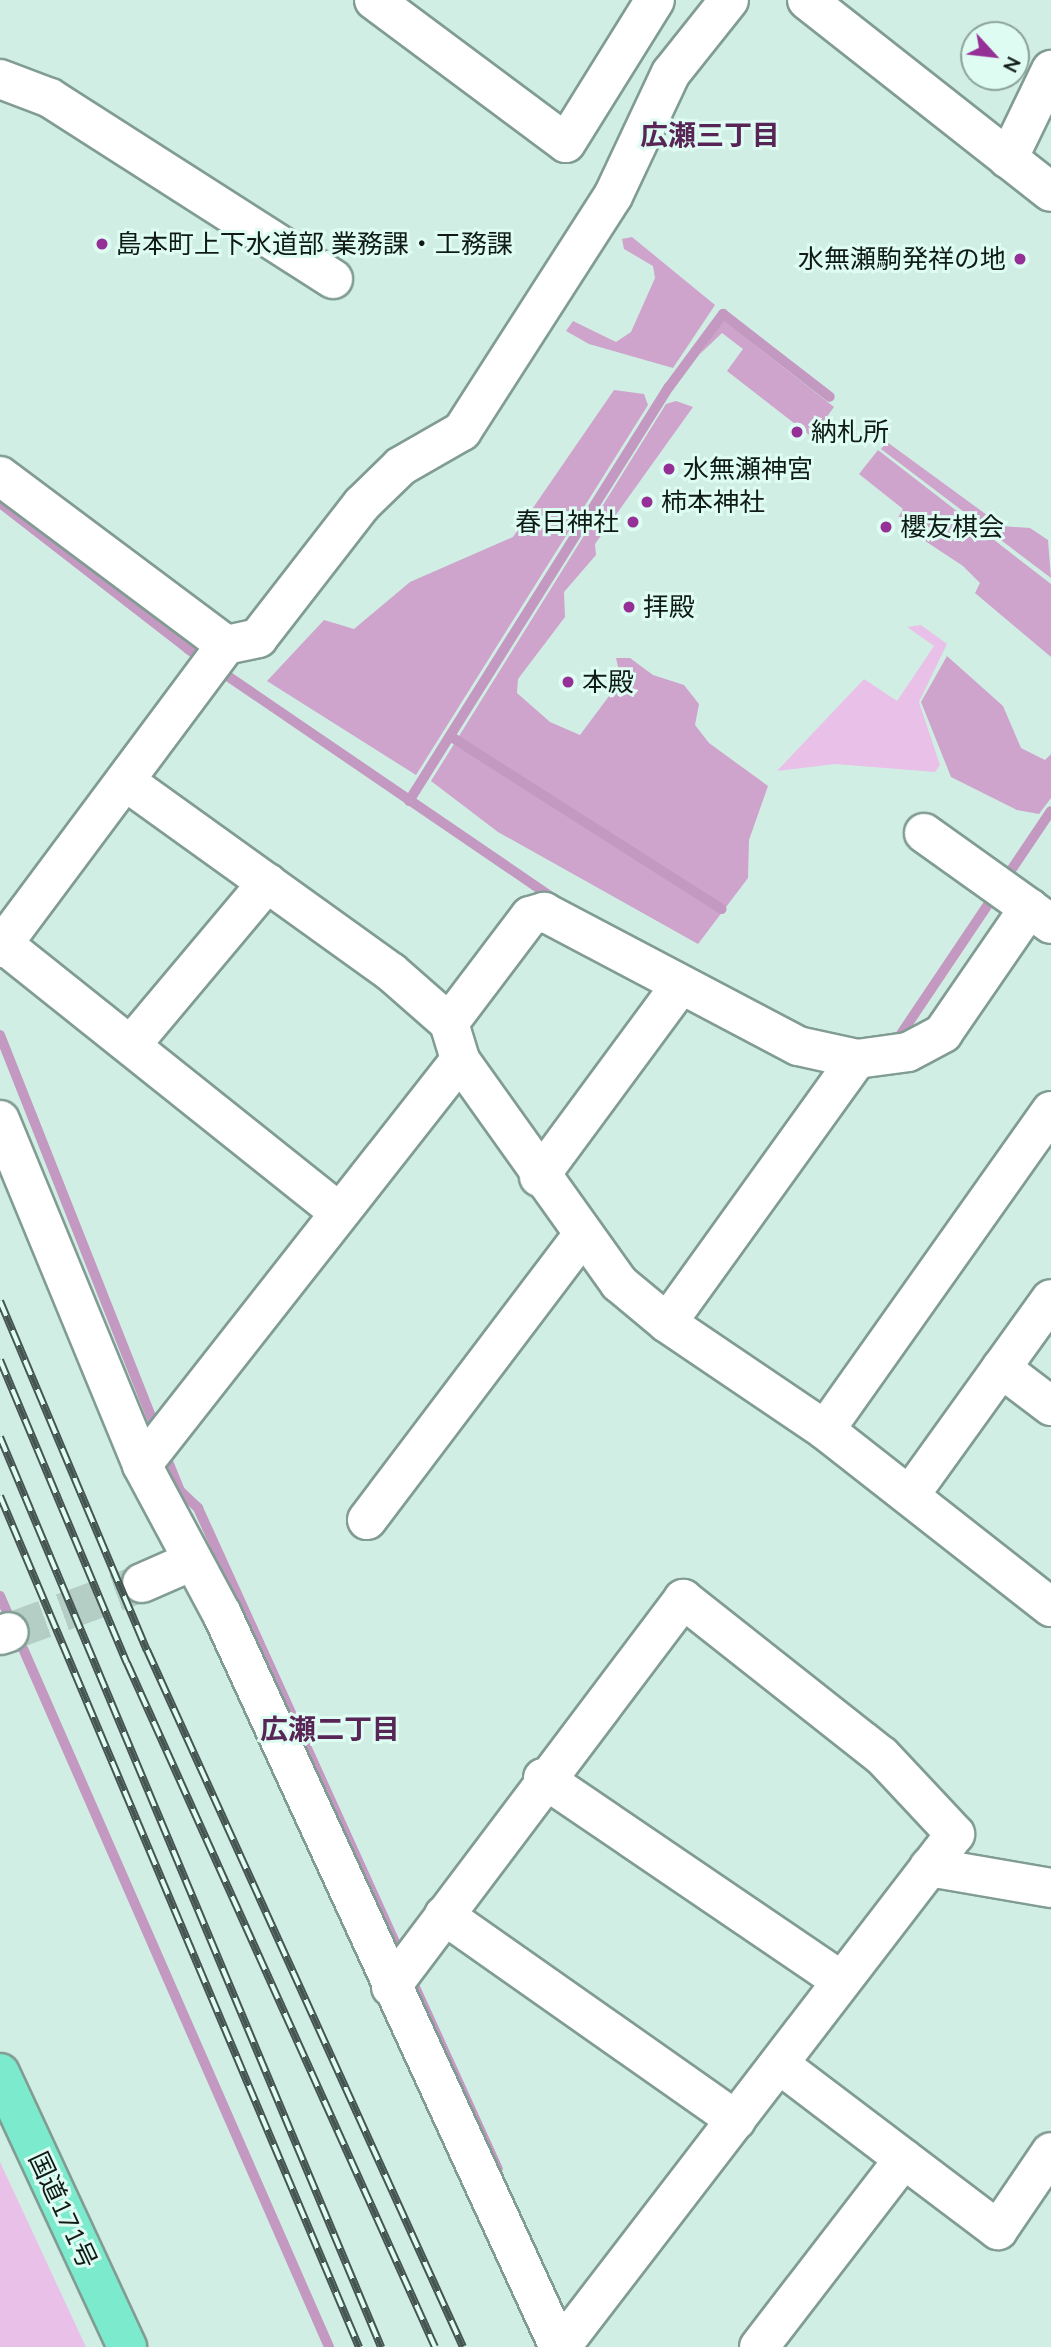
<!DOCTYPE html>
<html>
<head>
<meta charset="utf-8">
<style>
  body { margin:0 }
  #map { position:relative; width:1051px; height:2347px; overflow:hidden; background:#d1eee5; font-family:Mulish,"Noto Sans JP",sans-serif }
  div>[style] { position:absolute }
  .green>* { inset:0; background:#e9c1e8 }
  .forest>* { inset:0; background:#cea3cc }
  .stream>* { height:10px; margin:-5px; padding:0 5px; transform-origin:5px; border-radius:5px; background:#c398c1 }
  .minor-tunnel>* { height:38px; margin-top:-19px; transform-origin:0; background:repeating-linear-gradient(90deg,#b4cec6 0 38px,transparent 0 57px) }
  .roads { filter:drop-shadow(2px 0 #819c93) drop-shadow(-2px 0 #819c93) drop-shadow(0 2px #819c93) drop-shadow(0 -2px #819c93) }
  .minor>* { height:38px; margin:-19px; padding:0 19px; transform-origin:19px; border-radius:19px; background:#fff }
  .highway>* { height:38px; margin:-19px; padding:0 19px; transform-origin:19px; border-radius:19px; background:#7ceacc }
  .rail>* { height:8px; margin-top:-4px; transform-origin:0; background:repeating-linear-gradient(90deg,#defcf2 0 16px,#455551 0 32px); box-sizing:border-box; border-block:2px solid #455551 }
  .dots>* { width:19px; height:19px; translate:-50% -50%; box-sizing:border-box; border:4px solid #defcf2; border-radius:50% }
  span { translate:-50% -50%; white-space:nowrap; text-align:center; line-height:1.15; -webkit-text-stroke:6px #defcf2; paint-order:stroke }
  .poi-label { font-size:26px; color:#101b18 }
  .left { translate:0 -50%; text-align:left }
  .right { translate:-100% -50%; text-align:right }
  .street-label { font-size:26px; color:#101b18 }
  .neighbourhood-label { font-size:28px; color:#572657; font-weight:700 }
  .north { position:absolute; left:960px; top:21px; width:70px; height:70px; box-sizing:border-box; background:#defcf2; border:2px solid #8ca29b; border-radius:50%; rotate:117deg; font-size:19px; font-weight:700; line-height:28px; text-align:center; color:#101b18 }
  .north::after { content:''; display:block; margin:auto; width:24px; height:32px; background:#953096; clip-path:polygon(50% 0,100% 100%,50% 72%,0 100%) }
</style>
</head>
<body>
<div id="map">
  <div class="green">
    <div style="clip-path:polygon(921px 625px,947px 644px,919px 702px,940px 765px,935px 772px,835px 764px,777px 771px,864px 679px,897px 701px,934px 646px,907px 627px)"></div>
    <div style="clip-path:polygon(0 2162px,86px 2347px,0 2347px)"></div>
  </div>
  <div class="forest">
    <div style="clip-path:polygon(632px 237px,715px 305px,673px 368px,589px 344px,566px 331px,573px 321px,616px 342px,631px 332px,655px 278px,653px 266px,624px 249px,622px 239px)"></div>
    <div style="clip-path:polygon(723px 320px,834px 407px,812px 437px,727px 371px,743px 349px,722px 333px,700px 354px)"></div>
    <div style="clip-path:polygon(614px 390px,644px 394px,648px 405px,416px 775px,267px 681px,324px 620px,354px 629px,410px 582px,513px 537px)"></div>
    <div style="clip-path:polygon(676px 401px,693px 407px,595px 544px,596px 555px,564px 592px,565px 617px,518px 679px,517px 693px,550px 722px,580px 735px,621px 680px,616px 658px,630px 658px,653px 675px,684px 685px,699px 704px,695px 725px,709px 743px,768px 786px,749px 840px,748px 878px,698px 944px,498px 832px,431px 781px,666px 404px)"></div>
    <div style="clip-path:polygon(887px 442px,1002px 526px,1030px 528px,1048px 540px,1051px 578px,881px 449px)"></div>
    <div style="clip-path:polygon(878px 450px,1051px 584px,1051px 657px,975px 593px,980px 583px,963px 566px,907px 529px,898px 518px,903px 509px,859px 474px)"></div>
    <div style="clip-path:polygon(947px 656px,1003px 706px,1021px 748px,1045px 760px,1051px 754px,1051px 798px,1039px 814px,1017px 810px,951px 777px,921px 702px)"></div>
  </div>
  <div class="stream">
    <div style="left:0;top:503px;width:238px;rotate:37.8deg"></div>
    <div style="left:188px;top:649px;width:445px;rotate:34.3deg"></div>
    <div style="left:450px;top:736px;width:322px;rotate:32.5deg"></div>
    <div style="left:409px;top:801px;width:489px;rotate:-57.9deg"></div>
    <div style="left:669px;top:387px;width:91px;rotate:-53.5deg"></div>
    <div style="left:723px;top:314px;width:135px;rotate:37.8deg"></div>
    <div style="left:0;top:1035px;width:429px;rotate:68.4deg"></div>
    <div style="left:891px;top:1038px;width:8px;rotate:-7deg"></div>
    <div style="left:899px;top:1037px;width:272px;rotate:-56.1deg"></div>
    <div style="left:163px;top:1449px;width:45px;rotate:68deg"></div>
    <div style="left:180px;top:1491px;width:25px;rotate:43deg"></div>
    <div style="left:198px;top:1508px;width:495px;rotate:65.6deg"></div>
    <div style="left:0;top:1596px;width:820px;rotate:66.34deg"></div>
    <div style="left:409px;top:1974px;width:214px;rotate:65.5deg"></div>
  </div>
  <div class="minor-tunnel">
    <div style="left:9px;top:1632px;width:142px;rotate:-20.2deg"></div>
  </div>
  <div class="roads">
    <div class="minor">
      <div style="left:374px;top:0;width:239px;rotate:36.7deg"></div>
      <div style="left:566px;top:143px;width:168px;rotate:-58.1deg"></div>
      <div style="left:807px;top:0;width:310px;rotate:38.2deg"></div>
      <div style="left:0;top:79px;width:53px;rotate:20.8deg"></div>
      <div style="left:50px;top:98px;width:336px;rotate:32.6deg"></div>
      <div style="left:1008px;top:159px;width:99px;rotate:-64.2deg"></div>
      <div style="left:0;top:476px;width:282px;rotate:36.8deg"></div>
      <div style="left:125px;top:781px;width:327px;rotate:35.7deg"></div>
      <div style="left:391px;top:972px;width:77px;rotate:41.3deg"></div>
      <div style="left:449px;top:1023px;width:39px;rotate:73deg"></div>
      <div style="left:460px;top:1060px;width:274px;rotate:54.5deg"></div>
      <div style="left:619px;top:1283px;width:62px;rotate:39.8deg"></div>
      <div style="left:667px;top:1323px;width:191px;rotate:34.1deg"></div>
      <div style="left:825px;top:1430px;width:287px;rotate:38.1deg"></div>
      <div style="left:924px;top:833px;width:129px;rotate:35.5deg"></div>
      <div style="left:3px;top:944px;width:430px;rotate:38.6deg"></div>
      <div style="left:0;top:948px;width:378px;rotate:-53.3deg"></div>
      <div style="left:226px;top:645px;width:33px;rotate:-12deg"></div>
      <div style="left:258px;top:638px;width:170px;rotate:-52.2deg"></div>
      <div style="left:362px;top:504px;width:54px;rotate:-44.3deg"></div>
      <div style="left:401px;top:466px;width:70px;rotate:-29.8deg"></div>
      <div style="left:462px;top:431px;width:279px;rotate:-57.3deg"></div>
      <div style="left:613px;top:196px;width:136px;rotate:-64.8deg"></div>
      <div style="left:671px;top:73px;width:93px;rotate:-51.5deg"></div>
      <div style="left:449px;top:1023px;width:134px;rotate:-52.9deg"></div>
      <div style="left:530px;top:916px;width:15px;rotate:-16deg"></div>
      <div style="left:544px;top:912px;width:287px;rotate:27.8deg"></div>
      <div style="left:798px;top:1046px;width:60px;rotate:12.4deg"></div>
      <div style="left:857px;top:1059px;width:51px;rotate:-7.8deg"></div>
      <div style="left:908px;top:1052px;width:40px;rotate:-28deg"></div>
      <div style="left:943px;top:1033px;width:152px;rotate:-55.5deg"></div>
      <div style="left:1029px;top:908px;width:27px;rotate:36deg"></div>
      <div style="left:131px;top:1045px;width:212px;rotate:-50deg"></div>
      <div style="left:0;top:1120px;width:373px;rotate:67.6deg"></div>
      <div style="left:142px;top:1465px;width:169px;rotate:61.8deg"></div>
      <div style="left:222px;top:1614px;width:807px;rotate:65.31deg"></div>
      <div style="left:539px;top:1177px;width:236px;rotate:-53.6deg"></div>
      <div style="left:667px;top:1323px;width:325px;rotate:-54.3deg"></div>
      <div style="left:1001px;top:1368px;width:63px;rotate:37.2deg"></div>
      <div style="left:825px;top:1430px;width:391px;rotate:-54.7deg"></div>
      <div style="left:142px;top:1465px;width:515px;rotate:-51.86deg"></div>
      <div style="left:910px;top:1495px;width:241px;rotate:-54.3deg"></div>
      <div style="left:367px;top:1520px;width:355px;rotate:-52.9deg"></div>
      <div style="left:142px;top:1583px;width:55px;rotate:-23.7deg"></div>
      <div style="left:0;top:1635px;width:9px;rotate:-18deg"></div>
      <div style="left:543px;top:1778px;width:361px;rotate:34.2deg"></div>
      <div style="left:929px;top:1867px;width:124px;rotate:9.8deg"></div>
      <div style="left:444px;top:1915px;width:357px;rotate:35.1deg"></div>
      <div style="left:391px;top:1987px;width:486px;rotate:-53deg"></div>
      <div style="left:683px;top:1599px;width:253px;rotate:38.3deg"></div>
      <div style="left:882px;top:1756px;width:107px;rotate:46.9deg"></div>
      <div style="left:955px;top:1834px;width:647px;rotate:127.53deg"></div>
      <div style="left:904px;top:2159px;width:118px;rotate:37.1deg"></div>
      <div style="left:998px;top:2230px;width:94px;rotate:-55.8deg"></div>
      <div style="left:759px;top:2347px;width:237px;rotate:-52.4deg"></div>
      <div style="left:904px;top:2159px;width:157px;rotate:-142.8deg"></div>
    </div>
    <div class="highway">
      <div style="left:0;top:2073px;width:302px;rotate:65.1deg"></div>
    </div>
  </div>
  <div class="rail">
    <div style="left:0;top:1301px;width:379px;rotate:67.2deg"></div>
    <div style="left:147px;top:1650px;width:765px;rotate:65.61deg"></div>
    <div style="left:0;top:1360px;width:329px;rotate:67.3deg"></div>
    <div style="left:127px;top:1663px;width:750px;rotate:65.76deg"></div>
    <div style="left:0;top:1437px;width:987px;rotate:67.28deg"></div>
    <div style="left:0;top:1496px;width:924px;rotate:67.13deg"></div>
  </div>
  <div class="dots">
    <div style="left:102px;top:244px;background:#953096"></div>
    <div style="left:1020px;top:259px;background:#953096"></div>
    <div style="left:797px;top:432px;background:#953096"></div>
    <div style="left:669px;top:469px;background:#953096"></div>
    <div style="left:647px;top:502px;background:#953096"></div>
    <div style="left:633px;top:522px;background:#953096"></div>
    <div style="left:886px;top:527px;background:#953096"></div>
    <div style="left:629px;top:607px;background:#953096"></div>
    <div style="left:568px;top:682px;background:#953096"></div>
  </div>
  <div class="poi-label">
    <span class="left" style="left:116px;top:244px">島本町上下水道部 業務課・工務課</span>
    <span class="right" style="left:1006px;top:259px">水無瀬駒発祥の地</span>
    <span class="left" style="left:811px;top:432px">納札所</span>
    <span class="left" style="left:683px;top:469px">水無瀬神宮</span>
    <span class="left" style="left:661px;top:502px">柿本神社</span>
    <span class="right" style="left:619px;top:522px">春日神社</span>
    <span class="left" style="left:900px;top:527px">櫻友棋会</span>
    <span class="left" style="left:643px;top:607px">拝殿</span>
    <span class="left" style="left:582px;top:682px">本殿</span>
  </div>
  <div class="street-label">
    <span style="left:63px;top:2210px;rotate:65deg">国道171号</span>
  </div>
  <div class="neighbourhood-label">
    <span style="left:710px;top:135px">広瀬三丁目</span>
    <span style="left:330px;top:1729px">広瀬二丁目</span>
  </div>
  <div class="north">N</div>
</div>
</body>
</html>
